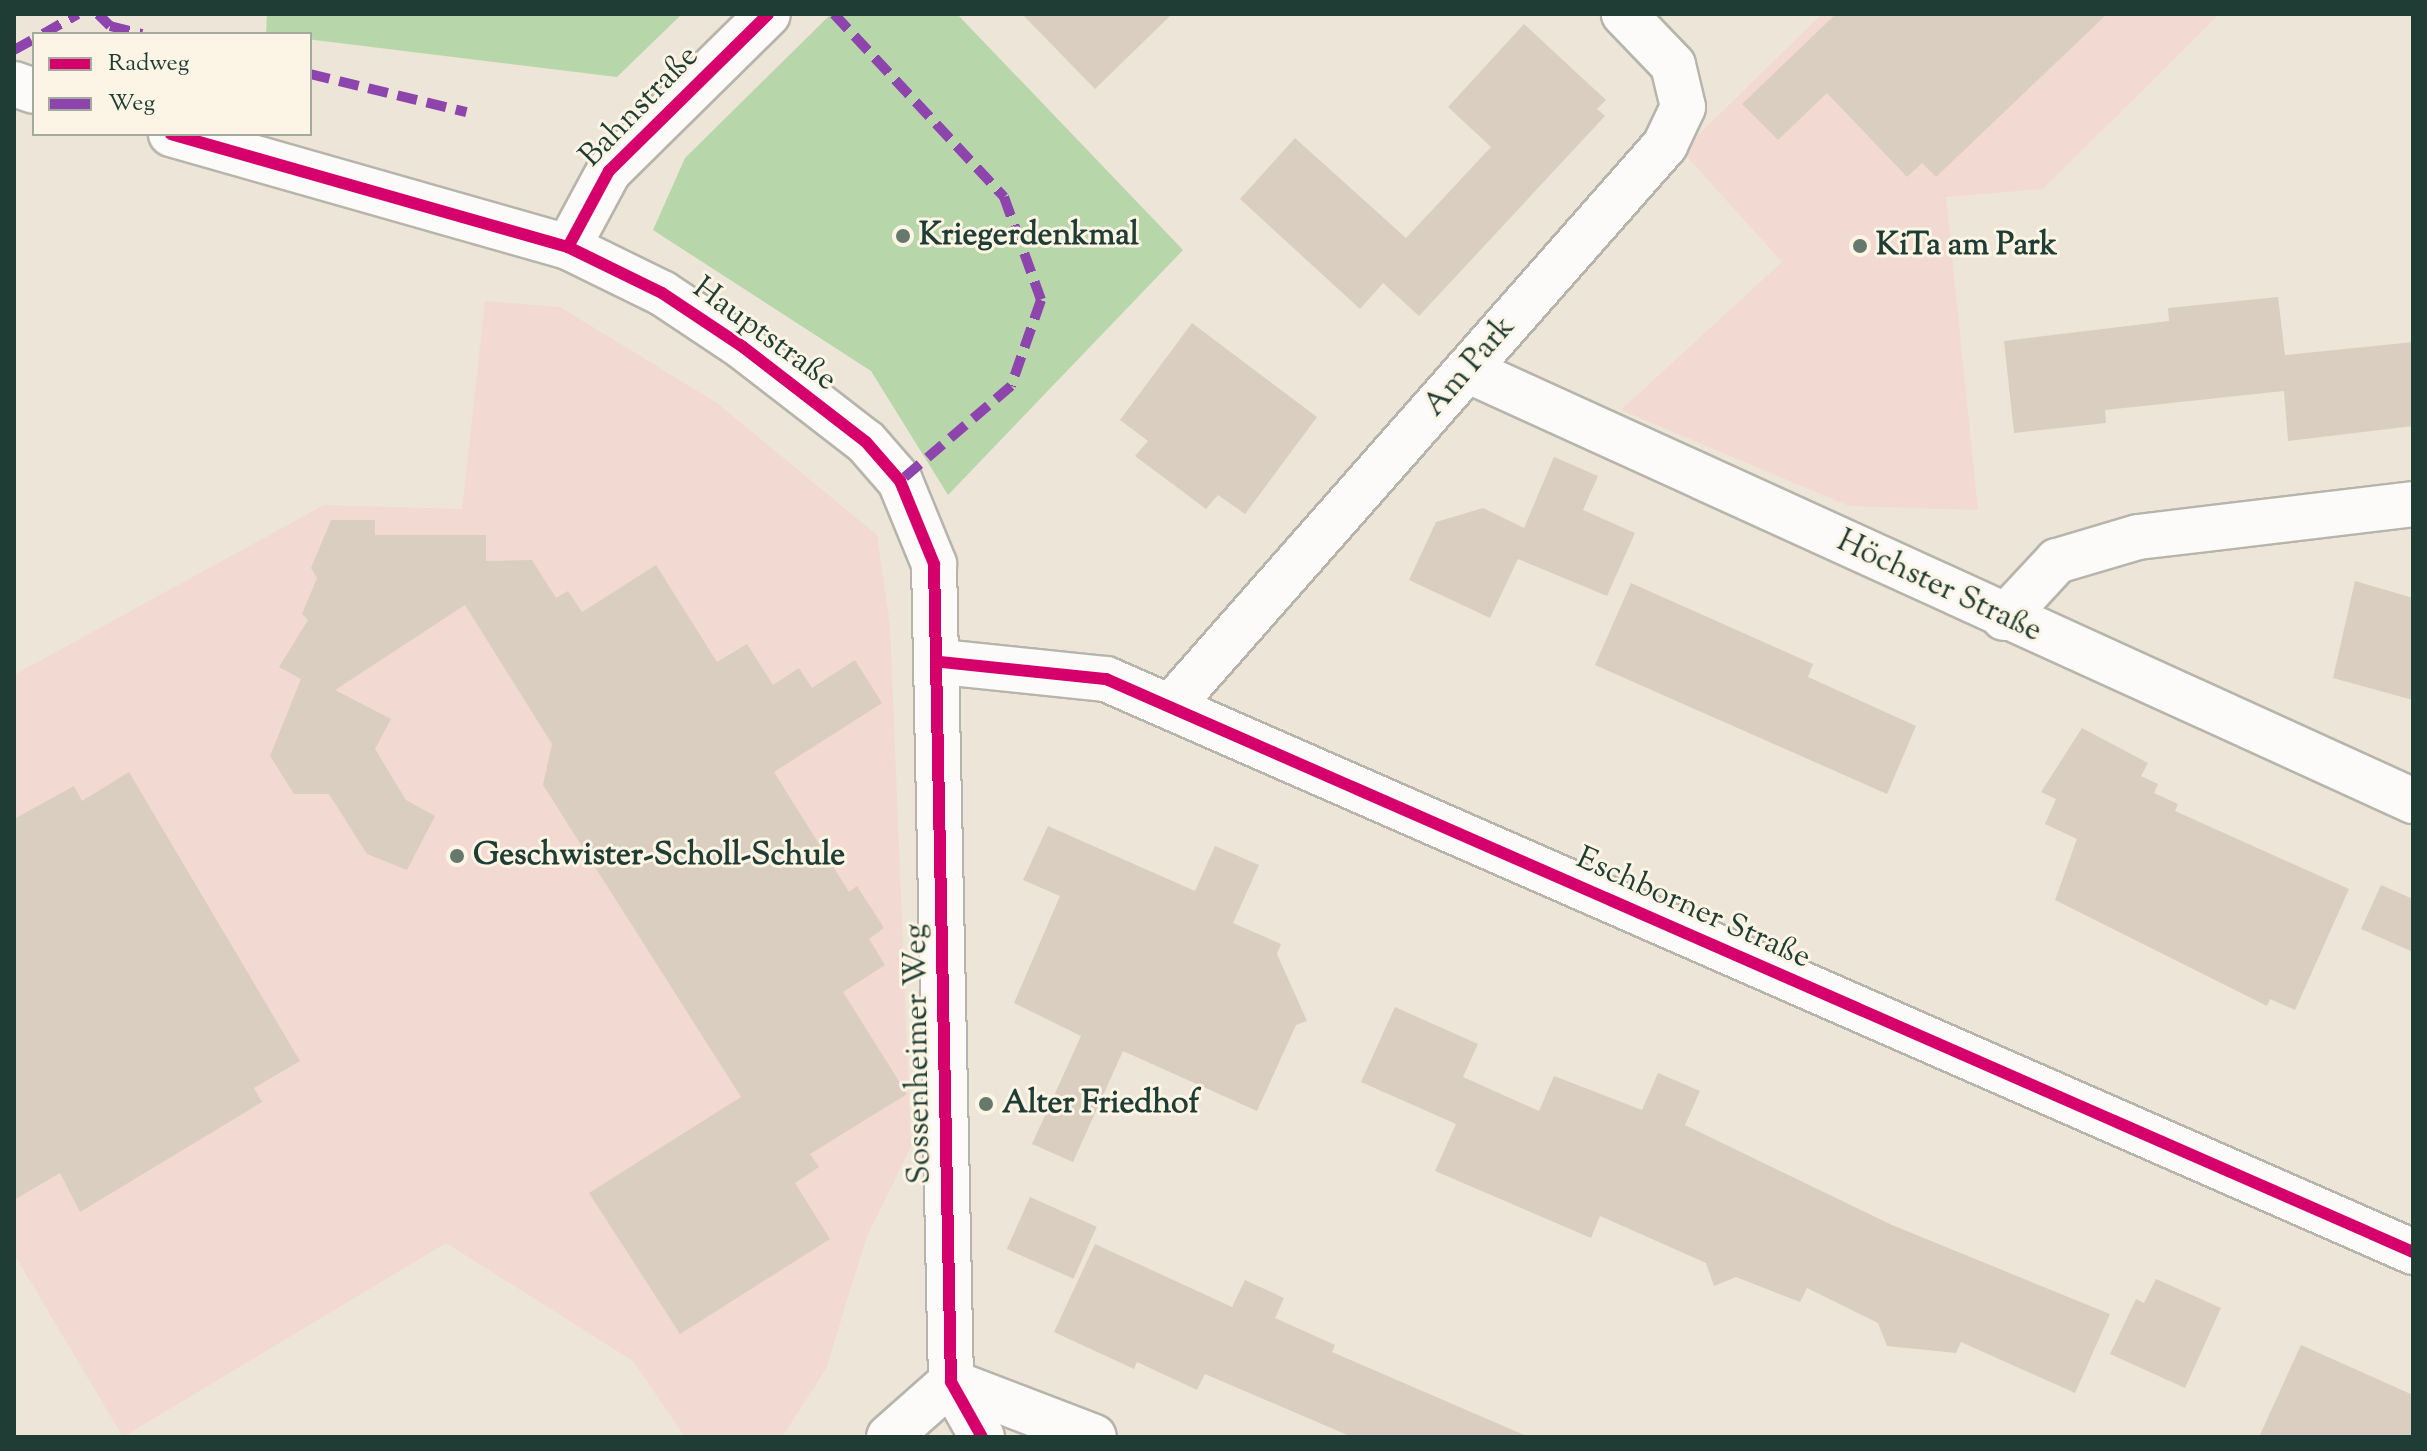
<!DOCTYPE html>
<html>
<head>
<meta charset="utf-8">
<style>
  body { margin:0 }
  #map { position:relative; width:2427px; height:1451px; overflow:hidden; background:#ede5d7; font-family:"Sorts Mill Goudy",serif }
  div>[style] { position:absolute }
  .built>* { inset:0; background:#f2d9d1 }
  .green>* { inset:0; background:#b7d7aa }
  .building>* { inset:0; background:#dacec0; transform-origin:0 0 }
  .roads { filter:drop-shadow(2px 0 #b7b5ab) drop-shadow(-2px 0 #b7b5ab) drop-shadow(0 2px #b7b5ab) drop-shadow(0 -2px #b7b5ab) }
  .minor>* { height:44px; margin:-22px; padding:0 22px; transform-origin:22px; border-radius:22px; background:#fcfbf9 }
  .quiet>* { height:10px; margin-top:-5px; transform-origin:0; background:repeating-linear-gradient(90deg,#8e44ad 0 20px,transparent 0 30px) }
  .cycleway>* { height:12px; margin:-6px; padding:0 6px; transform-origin:6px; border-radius:6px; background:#d6006c }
  .dots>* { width:22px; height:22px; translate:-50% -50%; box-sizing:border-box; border:4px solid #fcf5e5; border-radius:50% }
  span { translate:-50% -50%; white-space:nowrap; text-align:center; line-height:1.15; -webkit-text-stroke:6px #fcf5e5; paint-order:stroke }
  .street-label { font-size:32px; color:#1f3d34 }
  .poi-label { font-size:32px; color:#1f3d34; font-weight:700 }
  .left { translate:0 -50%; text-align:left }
  .frame { position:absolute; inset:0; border:16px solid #1f3d34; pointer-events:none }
  .legend { position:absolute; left:32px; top:32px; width:280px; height:104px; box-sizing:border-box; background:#fcf5e5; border:2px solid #a4ab9e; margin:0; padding:10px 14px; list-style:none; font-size:24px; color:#1f3d34 }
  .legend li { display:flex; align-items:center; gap:16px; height:40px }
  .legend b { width:40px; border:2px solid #a4ab9e }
</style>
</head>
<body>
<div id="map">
  <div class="built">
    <div style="clip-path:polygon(1822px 14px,2219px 14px,2043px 189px,1946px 197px,1978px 510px,1849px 506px,1621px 410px,1782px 262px,1682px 151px)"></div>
    <div style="clip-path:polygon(485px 301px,560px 307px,717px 403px,877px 535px,890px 624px,911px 1146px,866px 1239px,826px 1369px,782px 1437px,685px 1437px,633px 1361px,446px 1243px,123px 1437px,14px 1254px,14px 675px,324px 505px,462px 509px)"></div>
  </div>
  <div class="green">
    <div style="clip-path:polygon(267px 14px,682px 14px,617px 77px,266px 34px)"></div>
    <div style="clip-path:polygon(831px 14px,957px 14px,1183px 250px,948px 495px,871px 371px,653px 230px,685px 158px)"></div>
  </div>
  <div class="building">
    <div style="clip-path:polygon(1022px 14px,1172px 14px,1095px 89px)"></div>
    <div style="clip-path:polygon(1836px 14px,2107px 14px,1936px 177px,1922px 163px,1907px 177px,1827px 93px,1778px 140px,1742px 104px)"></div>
    <div style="clip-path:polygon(1524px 24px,1606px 100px,1597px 109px,1605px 116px,1419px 316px,1383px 283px,1360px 309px,1240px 199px,1295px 138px,1406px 238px,1491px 147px,1448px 107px)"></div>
    <div style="clip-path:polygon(2278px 297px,2285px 355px,2413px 342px,2413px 426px,2288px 441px,2284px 391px,2105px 410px,2106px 423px,2014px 433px,2004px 341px,2169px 321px,2168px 308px)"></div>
    <div style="clip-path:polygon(1192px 323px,1317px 417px,1245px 514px,1218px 495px,1206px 509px,1135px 456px,1148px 441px,1120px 420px)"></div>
    <div style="clip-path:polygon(1554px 457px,1598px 476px,1583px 510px,1635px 533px,1607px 596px,1518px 559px,1490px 618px,1409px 580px,1436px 522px,1483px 508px,1524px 528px)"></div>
    <div style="clip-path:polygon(331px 520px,375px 520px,375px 535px,486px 535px,486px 561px,532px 560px,556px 598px,568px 591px,582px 612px,656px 565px,717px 662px,747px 644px,773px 685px,799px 668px,812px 688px,855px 660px,882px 703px,774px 772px,849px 892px,857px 886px,884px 928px,869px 939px,885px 965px,843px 992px,907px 1094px,810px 1154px,819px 1167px,795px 1183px,830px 1239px,680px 1334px,589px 1193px,741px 1097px,543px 785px,552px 744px,465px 605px,335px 690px,391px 719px,375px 749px,406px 800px,435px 816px,407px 870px,367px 854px,329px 794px,294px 794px,270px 756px,301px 679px,279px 667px,308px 620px,302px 614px,317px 578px,311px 568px)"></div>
    <div style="clip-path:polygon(2355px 581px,2413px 598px,2413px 700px,2333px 678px)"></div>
    <div style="clip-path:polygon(1631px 583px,1813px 664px,1808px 677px,1916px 726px,1887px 794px,1595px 665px)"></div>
    <div style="clip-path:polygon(2082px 728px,2148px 763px,2141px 776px,2158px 784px,2154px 793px,2178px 804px,2175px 811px,2349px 889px,2295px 1010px,2270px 999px,2267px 1006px,2055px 900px,2077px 839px,2045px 824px,2056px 799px,2041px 792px)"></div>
    <div style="clip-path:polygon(129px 772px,300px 1061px,254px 1088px,262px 1102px,80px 1212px,60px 1173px,14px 1200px,14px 819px,74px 786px,82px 801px)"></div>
    <div style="clip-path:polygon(1048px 826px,1195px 891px,1215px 846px,1259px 865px,1233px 923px,1281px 944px,1277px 954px,1307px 1021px,1296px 1025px,1257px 1111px,1123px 1051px,1073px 1162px,1032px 1144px,1081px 1036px,1014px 1003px,1060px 896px,1023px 880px)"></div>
    <div style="clip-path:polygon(2381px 885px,2413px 899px,2413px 952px,2361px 929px)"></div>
    <div style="clip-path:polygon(1395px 1007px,1478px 1044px,1463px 1077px,1539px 1111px,1554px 1076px,1642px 1110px,1658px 1073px,1700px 1091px,1685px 1125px,1892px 1225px,2110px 1314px,2075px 1393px,1961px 1342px,1956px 1353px,1887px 1346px,1878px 1323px,1807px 1288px,1800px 1302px,1736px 1277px,1714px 1286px,1706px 1263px,1600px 1216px,1591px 1238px,1435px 1171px,1456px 1124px,1361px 1082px)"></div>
    <div style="left:1030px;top:1197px;width:73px;height:57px;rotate:24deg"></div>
    <div style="clip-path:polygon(1095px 1244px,1232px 1307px,1245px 1280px,1284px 1298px,1275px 1318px,1335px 1345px,1332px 1352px,1529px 1437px,1352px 1437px,1205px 1374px,1197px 1390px,1137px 1362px,1134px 1369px,1054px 1332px)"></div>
    <div style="clip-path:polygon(2156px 1279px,2221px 1308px,2185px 1388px,2110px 1354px,2136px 1299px,2144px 1303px)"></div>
    <div style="clip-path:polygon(2301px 1345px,2413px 1395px,2413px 1437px,2259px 1437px)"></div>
  </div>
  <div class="roads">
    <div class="minor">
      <div style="left:14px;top:84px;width:21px;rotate:19deg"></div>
      <div style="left:171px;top:134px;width:413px;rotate:15.9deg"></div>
      <div style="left:568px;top:247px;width:105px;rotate:26.1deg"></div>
      <div style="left:662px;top:293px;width:97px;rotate:33.7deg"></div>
      <div style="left:743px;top:347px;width:155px;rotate:37.7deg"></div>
      <div style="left:866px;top:442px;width:52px;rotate:48.9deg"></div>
      <div style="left:900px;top:481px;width:90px;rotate:67.7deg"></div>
      <div style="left:934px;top:564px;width:818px;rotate:88.81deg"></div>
      <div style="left:951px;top:1382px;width:63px;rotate:60.6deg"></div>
      <div style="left:568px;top:247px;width:86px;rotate:-61.7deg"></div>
      <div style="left:609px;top:171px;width:223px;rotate:-44.6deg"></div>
      <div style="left:1467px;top:370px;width:1040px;rotate:24.49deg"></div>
      <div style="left:2004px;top:618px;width:78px;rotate:-47.1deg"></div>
      <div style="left:2057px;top:561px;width:84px;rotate:-16.5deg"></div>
      <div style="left:2138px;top:537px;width:277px;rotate:-6.8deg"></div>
      <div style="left:941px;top:662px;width:166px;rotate:5.9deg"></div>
      <div style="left:1106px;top:679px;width:1427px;rotate:23.67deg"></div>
      <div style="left:1171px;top:706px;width:748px;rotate:-48.63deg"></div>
      <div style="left:1665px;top:145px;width:42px;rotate:-64.7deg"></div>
      <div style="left:1683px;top:107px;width:43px;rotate:-103.4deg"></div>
      <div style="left:1673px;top:65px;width:71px;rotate:-133.9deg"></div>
      <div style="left:951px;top:1382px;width:153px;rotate:21deg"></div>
      <div style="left:889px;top:1437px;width:83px;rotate:-41.6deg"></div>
    </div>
  </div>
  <div class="quiet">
    <div style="left:98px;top:14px;width:17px;rotate:45deg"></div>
    <div style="left:110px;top:26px;width:33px;rotate:14deg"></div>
    <div style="left:834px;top:14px;width:250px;rotate:47.1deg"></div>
    <div style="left:1004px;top:197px;width:109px;rotate:70.2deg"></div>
    <div style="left:1041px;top:300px;width:91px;rotate:109.2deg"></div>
    <div style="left:1011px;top:386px;width:146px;rotate:139.4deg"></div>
    <div style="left:43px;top:34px;width:40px;rotate:-29.7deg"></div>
    <div style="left:14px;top:50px;width:23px;rotate:-29deg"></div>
    <div style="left:310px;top:74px;width:161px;rotate:13.7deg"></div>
  </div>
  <div class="cycleway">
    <div style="left:171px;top:134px;width:413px;rotate:15.9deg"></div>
    <div style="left:568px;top:247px;width:105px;rotate:26.1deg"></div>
    <div style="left:662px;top:293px;width:97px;rotate:33.7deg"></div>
    <div style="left:743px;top:347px;width:155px;rotate:37.7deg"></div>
    <div style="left:866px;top:442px;width:52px;rotate:48.9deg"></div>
    <div style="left:900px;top:481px;width:90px;rotate:67.7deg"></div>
    <div style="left:934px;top:564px;width:818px;rotate:88.81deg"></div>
    <div style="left:951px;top:1382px;width:63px;rotate:60.6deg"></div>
    <div style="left:568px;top:247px;width:86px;rotate:-61.7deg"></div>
    <div style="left:609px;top:171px;width:223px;rotate:-44.6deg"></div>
    <div style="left:941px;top:662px;width:166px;rotate:5.9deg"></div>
    <div style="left:1106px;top:679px;width:1427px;rotate:23.67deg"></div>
  </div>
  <div class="dots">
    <div style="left:903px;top:236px;background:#67786d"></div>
    <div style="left:1860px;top:246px;background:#67786d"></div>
    <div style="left:457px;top:856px;background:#67786d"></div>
    <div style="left:986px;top:1104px;background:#67786d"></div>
  </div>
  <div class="street-label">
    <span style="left:640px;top:107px;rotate:-46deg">Bahnstraße</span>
    <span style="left:764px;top:335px;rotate:36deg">Hauptstraße</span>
    <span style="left:1470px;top:367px;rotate:-49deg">Am Park</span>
    <span style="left:1939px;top:587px;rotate:25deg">Höchster Straße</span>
    <span style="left:1693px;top:909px;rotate:24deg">Eschborner Straße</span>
    <span style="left:919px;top:1054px;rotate:-91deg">Sossenheimer Weg</span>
  </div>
  <div class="poi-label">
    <span class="left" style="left:919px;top:236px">Kriegerdenkmal</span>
    <span class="left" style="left:1876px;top:246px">KiTa am Park</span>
    <span class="left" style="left:473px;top:856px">Geschwister-Scholl-Schule</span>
    <span class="left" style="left:1002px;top:1104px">Alter Friedhof</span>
  </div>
  <div class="frame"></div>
  <ul class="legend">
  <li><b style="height:10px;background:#d6006c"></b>Radweg</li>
  <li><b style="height:10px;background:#8e44ad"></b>Weg</li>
  </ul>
</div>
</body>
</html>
